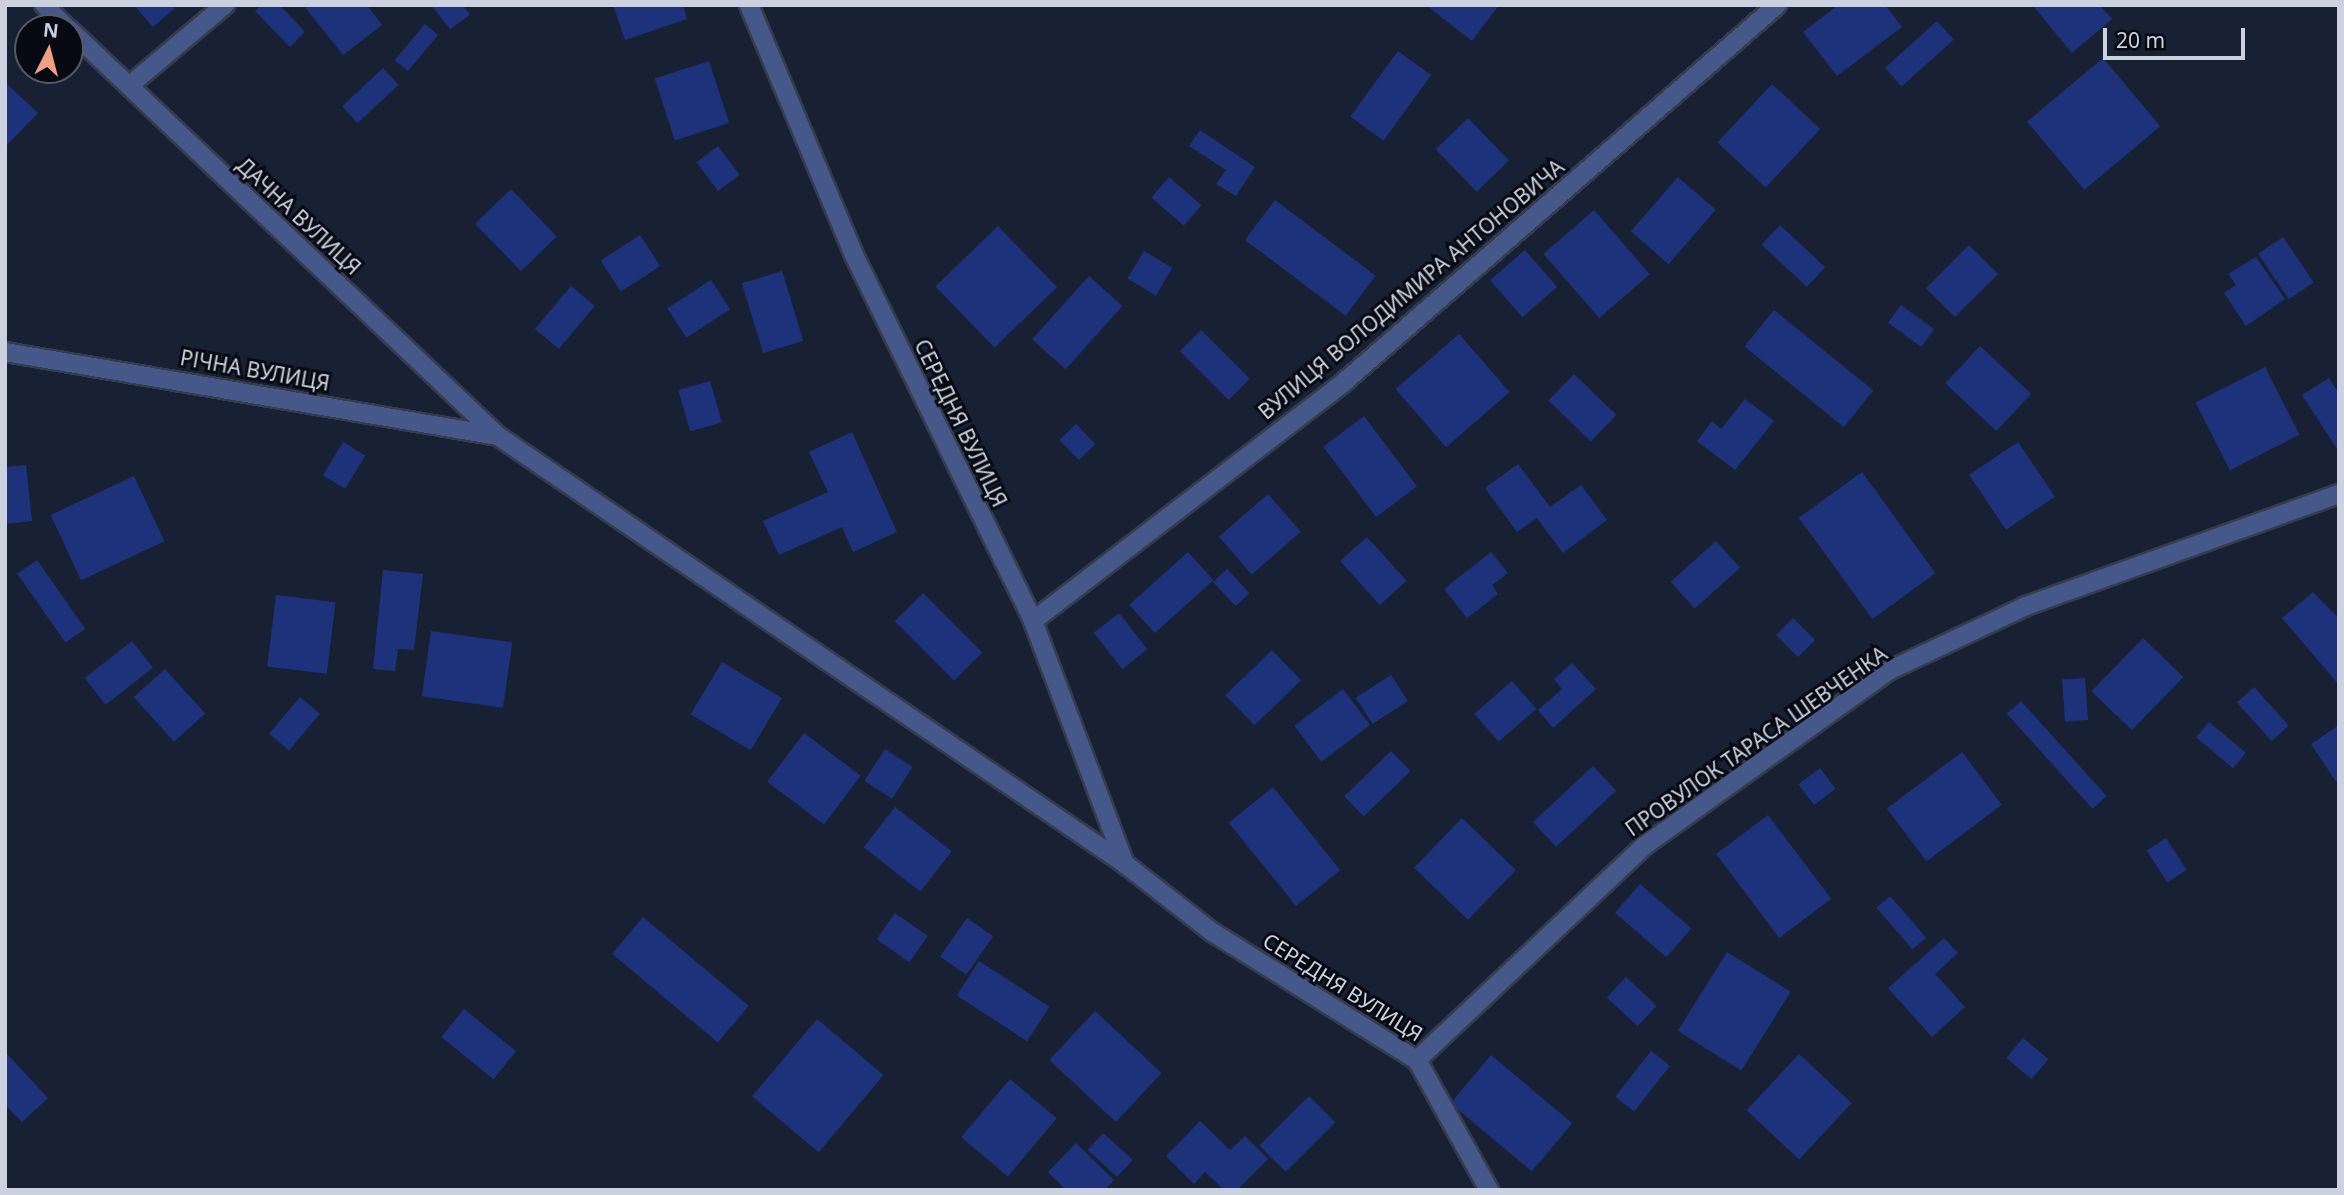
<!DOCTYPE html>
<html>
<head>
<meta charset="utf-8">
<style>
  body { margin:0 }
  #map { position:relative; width:2344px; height:1195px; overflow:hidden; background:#182034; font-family:"Noto Sans",sans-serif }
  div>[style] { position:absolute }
  .building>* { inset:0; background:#1e327b; transform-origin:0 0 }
  .roads { filter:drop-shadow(2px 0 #353c4f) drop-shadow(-2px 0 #353c4f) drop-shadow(0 2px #353c4f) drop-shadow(0 -2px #353c4f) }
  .service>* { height:18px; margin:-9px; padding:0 9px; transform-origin:9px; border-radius:9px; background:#46588a }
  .minor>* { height:18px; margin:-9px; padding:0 9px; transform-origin:9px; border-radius:9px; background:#46588a }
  span { translate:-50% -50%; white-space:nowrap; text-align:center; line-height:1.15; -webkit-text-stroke:6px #070a13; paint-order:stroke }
  .street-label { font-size:21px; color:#cbd1df }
  .frame { position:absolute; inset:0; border:7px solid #cbd1df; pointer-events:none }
  .north { position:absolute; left:14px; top:14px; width:70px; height:70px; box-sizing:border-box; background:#070a13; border:2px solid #555a65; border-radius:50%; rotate:6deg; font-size:19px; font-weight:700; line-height:28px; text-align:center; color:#cbd1df }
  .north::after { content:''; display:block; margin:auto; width:24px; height:32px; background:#f39f84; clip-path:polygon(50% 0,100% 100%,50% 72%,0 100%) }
  .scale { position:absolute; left:2103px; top:28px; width:142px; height:32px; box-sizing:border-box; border:4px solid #cbd1df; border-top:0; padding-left:9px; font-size:21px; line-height:24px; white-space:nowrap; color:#cbd1df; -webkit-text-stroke:5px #070a13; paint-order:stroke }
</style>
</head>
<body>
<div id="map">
  <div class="building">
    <div style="clip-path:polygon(134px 5px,173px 5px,175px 8px,153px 27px)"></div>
    <div style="clip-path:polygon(262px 5px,280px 5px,305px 32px,290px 47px,255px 11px)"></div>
    <div style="clip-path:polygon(367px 5px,382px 25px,343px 55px,305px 7px)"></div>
    <div style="clip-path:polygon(431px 5px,463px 5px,470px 15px,450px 29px)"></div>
    <div style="clip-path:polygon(613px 5px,683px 5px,687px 19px,625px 40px)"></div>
    <div style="clip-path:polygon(1426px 5px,1499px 5px,1472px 41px)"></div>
    <div style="clip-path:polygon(1838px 5px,1885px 5px,1902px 27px,1837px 76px,1803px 32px)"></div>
    <div style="clip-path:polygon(2100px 5px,2112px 19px,2072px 53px,2034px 7px)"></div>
    <div style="left:1937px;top:21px;width:25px;height:70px;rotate:48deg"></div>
    <div style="left:425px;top:24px;width:17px;height:47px;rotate:40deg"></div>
    <div style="left:1398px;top:51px;width:41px;height:81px;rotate:36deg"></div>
    <div style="left:2103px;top:58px;width:89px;height:99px;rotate:50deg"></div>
    <div style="left:709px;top:61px;width:65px;height:57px;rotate:72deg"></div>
    <div style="left:383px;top:68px;width:23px;height:56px;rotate:47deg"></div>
    <div style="clip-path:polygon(5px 82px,38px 113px,5px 147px)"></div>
    <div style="left:1772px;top:84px;width:66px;height:80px;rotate:43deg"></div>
    <div style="left:1468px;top:118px;width:59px;height:45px;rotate:46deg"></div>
    <div style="clip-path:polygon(1200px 130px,1255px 167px,1236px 196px,1216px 184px,1226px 170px,1189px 146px)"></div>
    <div style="left:718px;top:146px;width:36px;height:27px;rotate:53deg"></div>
    <div style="left:1169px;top:177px;width:43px;height:27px;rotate:41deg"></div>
    <div style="left:1678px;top:177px;width:50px;height:72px;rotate:41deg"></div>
    <div style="left:511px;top:189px;width:66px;height:50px;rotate:46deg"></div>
    <div style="left:1275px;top:200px;width:126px;height:50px;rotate:37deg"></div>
    <div style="left:1594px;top:210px;width:85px;height:67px;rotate:49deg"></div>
    <div style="left:1780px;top:225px;width:62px;height:27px;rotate:43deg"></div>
    <div style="left:998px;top:226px;width:85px;height:87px;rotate:46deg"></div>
    <div style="left:640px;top:235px;width:37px;height:47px;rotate:57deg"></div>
    <div style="left:2283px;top:237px;width:55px;height:30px;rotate:56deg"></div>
    <div style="left:1969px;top:245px;width:41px;height:61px;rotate:45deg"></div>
    <div style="left:1525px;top:250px;width:49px;height:46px;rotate:49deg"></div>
    <div style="left:1144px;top:251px;width:33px;height:32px;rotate:31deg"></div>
    <div style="clip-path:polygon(2256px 257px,2285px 299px,2246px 326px,2224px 293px,2236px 285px,2228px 274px)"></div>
    <div style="left:782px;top:271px;width:73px;height:42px;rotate:73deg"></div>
    <div style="left:1089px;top:276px;width:45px;height:85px;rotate:42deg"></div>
    <div style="left:711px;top:280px;width:35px;height:52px;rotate:57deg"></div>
    <div style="left:571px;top:286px;width:31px;height:56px;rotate:40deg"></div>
    <div style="left:1901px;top:305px;width:41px;height:22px;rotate:36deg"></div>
    <div style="left:1774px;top:310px;width:128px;height:47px;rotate:39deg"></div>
    <div style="left:1201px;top:330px;width:69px;height:30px;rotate:45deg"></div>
    <div style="left:1459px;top:334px;width:77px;height:84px;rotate:49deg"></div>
    <div style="left:1980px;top:346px;width:70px;height:51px;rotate:43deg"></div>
    <div style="left:2265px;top:367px;width:76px;height:78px;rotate:63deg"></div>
    <div style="left:1574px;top:374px;width:59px;height:37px;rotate:44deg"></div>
    <div style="clip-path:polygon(2329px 378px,2339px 394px,2339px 452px,2302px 395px)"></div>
    <div style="left:710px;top:381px;width:43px;height:33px;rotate:74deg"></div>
    <div style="clip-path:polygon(1745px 399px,1774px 421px,1735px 470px,1697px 441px,1712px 421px,1721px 429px)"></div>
    <div style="left:1364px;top:416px;width:88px;height:51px;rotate:53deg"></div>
    <div style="left:1076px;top:424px;width:28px;height:23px;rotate:46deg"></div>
    <div style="clip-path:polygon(852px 432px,897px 532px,853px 552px,842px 527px,779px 555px,763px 521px,828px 492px,809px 452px)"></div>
    <div style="left:343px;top:442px;width:26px;height:39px;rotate:31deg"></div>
    <div style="left:2018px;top:442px;width:66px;height:59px;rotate:56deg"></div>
    <div style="clip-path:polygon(1518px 464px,1550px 507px,1581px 485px,1607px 520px,1563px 553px,1537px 518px,1517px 532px,1485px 488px)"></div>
    <div style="clip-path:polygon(26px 465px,32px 521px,5px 524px,5px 467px)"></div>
    <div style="left:1862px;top:472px;width:125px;height:78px;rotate:54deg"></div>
    <div style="left:134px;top:476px;width:72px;height:92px;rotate:65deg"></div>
    <div style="left:1268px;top:494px;width:50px;height:65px;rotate:49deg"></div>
    <div style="left:1367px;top:537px;width:59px;height:36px;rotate:48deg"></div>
    <div style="left:1716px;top:541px;width:36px;height:61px;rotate:48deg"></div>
    <div style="left:1188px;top:552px;width:38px;height:79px;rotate:48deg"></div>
    <div style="clip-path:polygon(1491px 552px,1508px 573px,1492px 585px,1498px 594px,1467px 618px,1444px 589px)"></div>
    <div style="left:37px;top:560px;width:84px;height:24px;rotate:55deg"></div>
    <div style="left:1227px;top:569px;width:33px;height:19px;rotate:47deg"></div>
    <div style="clip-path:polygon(383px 570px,423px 574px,414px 650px,398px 649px,395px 671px,373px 669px)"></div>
    <div style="clip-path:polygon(2313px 592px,2339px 618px,2339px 685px,2282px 618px)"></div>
    <div style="left:923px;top:593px;width:84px;height:40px;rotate:45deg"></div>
    <div style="left:276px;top:595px;width:60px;height:72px;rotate:7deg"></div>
    <div style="left:1119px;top:613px;width:46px;height:32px;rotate:52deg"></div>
    <div style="left:1793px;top:618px;width:31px;height:24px;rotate:45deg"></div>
    <div style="left:431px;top:631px;width:82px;height:66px;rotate:8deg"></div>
    <div style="left:2143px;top:638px;width:56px;height:74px;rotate:44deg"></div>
    <div style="left:132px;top:641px;width:34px;height:60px;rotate:52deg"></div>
    <div style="left:1272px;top:650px;width:42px;height:65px;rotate:46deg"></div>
    <div style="left:722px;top:662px;width:70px;height:61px;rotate:31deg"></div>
    <div style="clip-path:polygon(1572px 663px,1596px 689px,1553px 728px,1538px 710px,1562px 689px,1554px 679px)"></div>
    <div style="left:165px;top:669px;width:60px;height:42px;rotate:48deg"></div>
    <div style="left:1391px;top:675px;width:31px;height:42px;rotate:57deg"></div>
    <div style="left:2085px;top:678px;width:42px;height:23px;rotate:86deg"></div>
    <div style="left:1512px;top:681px;width:37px;height:50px;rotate:49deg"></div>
    <div style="left:2254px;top:687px;width:52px;height:23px;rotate:48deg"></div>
    <div style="left:1343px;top:689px;width:45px;height:61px;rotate:53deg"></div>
    <div style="left:300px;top:697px;width:26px;height:48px;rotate:40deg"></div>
    <div style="left:2021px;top:701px;width:128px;height:19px;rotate:48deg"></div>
    <div style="left:2209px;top:722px;width:48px;height:20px;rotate:40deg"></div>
    <div style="clip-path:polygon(2339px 725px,2339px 786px,2311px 744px)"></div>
    <div style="left:804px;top:733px;width:71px;height:61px;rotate:37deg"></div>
    <div style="left:885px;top:749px;width:33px;height:38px;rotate:33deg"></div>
    <div style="left:1391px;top:751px;width:28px;height:65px;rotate:46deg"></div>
    <div style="left:1962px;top:752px;width:66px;height:94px;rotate:53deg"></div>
    <div style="left:1593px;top:766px;width:34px;height:82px;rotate:47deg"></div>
    <div style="left:1820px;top:768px;width:26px;height:27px;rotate:53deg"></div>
    <div style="left:1273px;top:787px;width:107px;height:57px;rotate:51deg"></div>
    <div style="left:895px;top:807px;width:72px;height:51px;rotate:38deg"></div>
    <div style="left:1768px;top:815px;width:105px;height:65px;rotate:53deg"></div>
    <div style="left:1462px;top:818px;width:75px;height:69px;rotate:44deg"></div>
    <div style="left:2166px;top:838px;width:38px;height:23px;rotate:57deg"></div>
    <div style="left:1640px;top:884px;width:68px;height:38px;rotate:41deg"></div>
    <div style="left:1890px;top:896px;width:55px;height:18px;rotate:49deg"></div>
    <div style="left:895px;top:913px;width:40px;height:32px;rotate:35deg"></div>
    <div style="left:643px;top:917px;width:138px;height:48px;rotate:40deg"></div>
    <div style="left:967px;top:918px;width:32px;height:47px;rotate:35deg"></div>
    <div style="clip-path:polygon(1944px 938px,1958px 953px,1935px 974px,1965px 1007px,1932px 1037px,1888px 988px)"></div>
    <div style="left:1727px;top:952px;width:75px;height:93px;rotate:32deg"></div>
    <div style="left:979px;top:961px;width:84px;height:41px;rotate:33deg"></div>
    <div style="left:1626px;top:977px;width:42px;height:28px;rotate:43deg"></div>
    <div style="left:464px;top:1009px;width:67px;height:36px;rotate:39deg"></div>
    <div style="left:1095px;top:1011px;width:91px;height:67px;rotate:43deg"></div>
    <div style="left:817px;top:1019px;width:87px;height:101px;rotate:40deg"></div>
    <div style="left:2023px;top:1038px;width:33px;height:26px;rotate:40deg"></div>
    <div style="left:1651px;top:1051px;width:24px;height:58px;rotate:38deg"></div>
    <div style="clip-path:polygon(5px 1052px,48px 1098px,22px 1122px,5px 1105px)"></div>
    <div style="left:1799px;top:1054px;width:72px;height:77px;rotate:43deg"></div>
    <div style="left:1491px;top:1055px;width:106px;height:63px;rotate:40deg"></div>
    <div style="left:1010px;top:1079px;width:61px;height:76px;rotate:40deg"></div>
    <div style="left:1309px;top:1096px;width:37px;height:70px;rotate:45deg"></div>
    <div style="clip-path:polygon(1200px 1121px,1230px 1150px,1245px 1136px,1268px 1159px,1237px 1190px,1224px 1190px,1205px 1172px,1194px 1184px,1166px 1156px)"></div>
    <div style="left:1103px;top:1133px;width:40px;height:23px;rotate:42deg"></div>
    <div style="clip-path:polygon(1076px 1143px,1114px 1180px,1105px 1190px,1066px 1190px,1048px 1172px)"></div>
  </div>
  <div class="roads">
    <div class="service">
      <div style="left:129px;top:86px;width:126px;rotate:-40.2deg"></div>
    </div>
    <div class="minor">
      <div style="left:44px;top:5px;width:33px;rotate:45deg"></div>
      <div style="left:749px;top:5px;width:269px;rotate:67.2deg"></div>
      <div style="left:853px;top:253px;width:410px;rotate:63.9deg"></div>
      <div style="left:1033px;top:621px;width:260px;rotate:69.3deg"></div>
      <div style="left:70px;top:30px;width:590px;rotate:43.49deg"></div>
      <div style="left:498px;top:436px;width:759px;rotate:34.32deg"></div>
      <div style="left:1125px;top:864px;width:110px;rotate:38deg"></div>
      <div style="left:1212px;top:932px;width:242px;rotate:32deg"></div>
      <div style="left:1417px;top:1060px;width:149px;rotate:61deg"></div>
      <div style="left:5px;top:352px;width:500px;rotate:9.67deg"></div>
      <div style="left:1033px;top:621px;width:391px;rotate:-37.5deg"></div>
      <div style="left:1343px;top:383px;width:576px;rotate:-41.05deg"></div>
      <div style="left:1417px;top:1060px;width:312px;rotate:-43.3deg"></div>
      <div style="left:1644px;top:846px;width:302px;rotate:-35.6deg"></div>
      <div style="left:1890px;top:670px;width:150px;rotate:-25.2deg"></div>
      <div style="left:2026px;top:606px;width:332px;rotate:-19.7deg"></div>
    </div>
  </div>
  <div class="street-label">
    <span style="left:299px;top:216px;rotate:43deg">ДАЧНА ВУЛИЦЯ</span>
    <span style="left:1411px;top:289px;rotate:-40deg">ВУЛИЦЯ ВОЛОДИМИРА АНТОНОВИЧА</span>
    <span style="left:255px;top:370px;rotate:10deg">РІЧНА ВУЛИЦЯ</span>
    <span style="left:961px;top:423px;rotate:64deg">СЕРЕДНЯ ВУЛИЦЯ</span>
    <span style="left:1756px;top:741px;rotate:-35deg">ПРОВУЛОК ТАРАСА ШЕВЧЕНКА</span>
    <span style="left:1343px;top:987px;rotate:32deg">СЕРЕДНЯ ВУЛИЦЯ</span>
  </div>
  <div class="frame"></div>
  <div class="north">N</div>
  <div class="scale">20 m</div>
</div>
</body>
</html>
